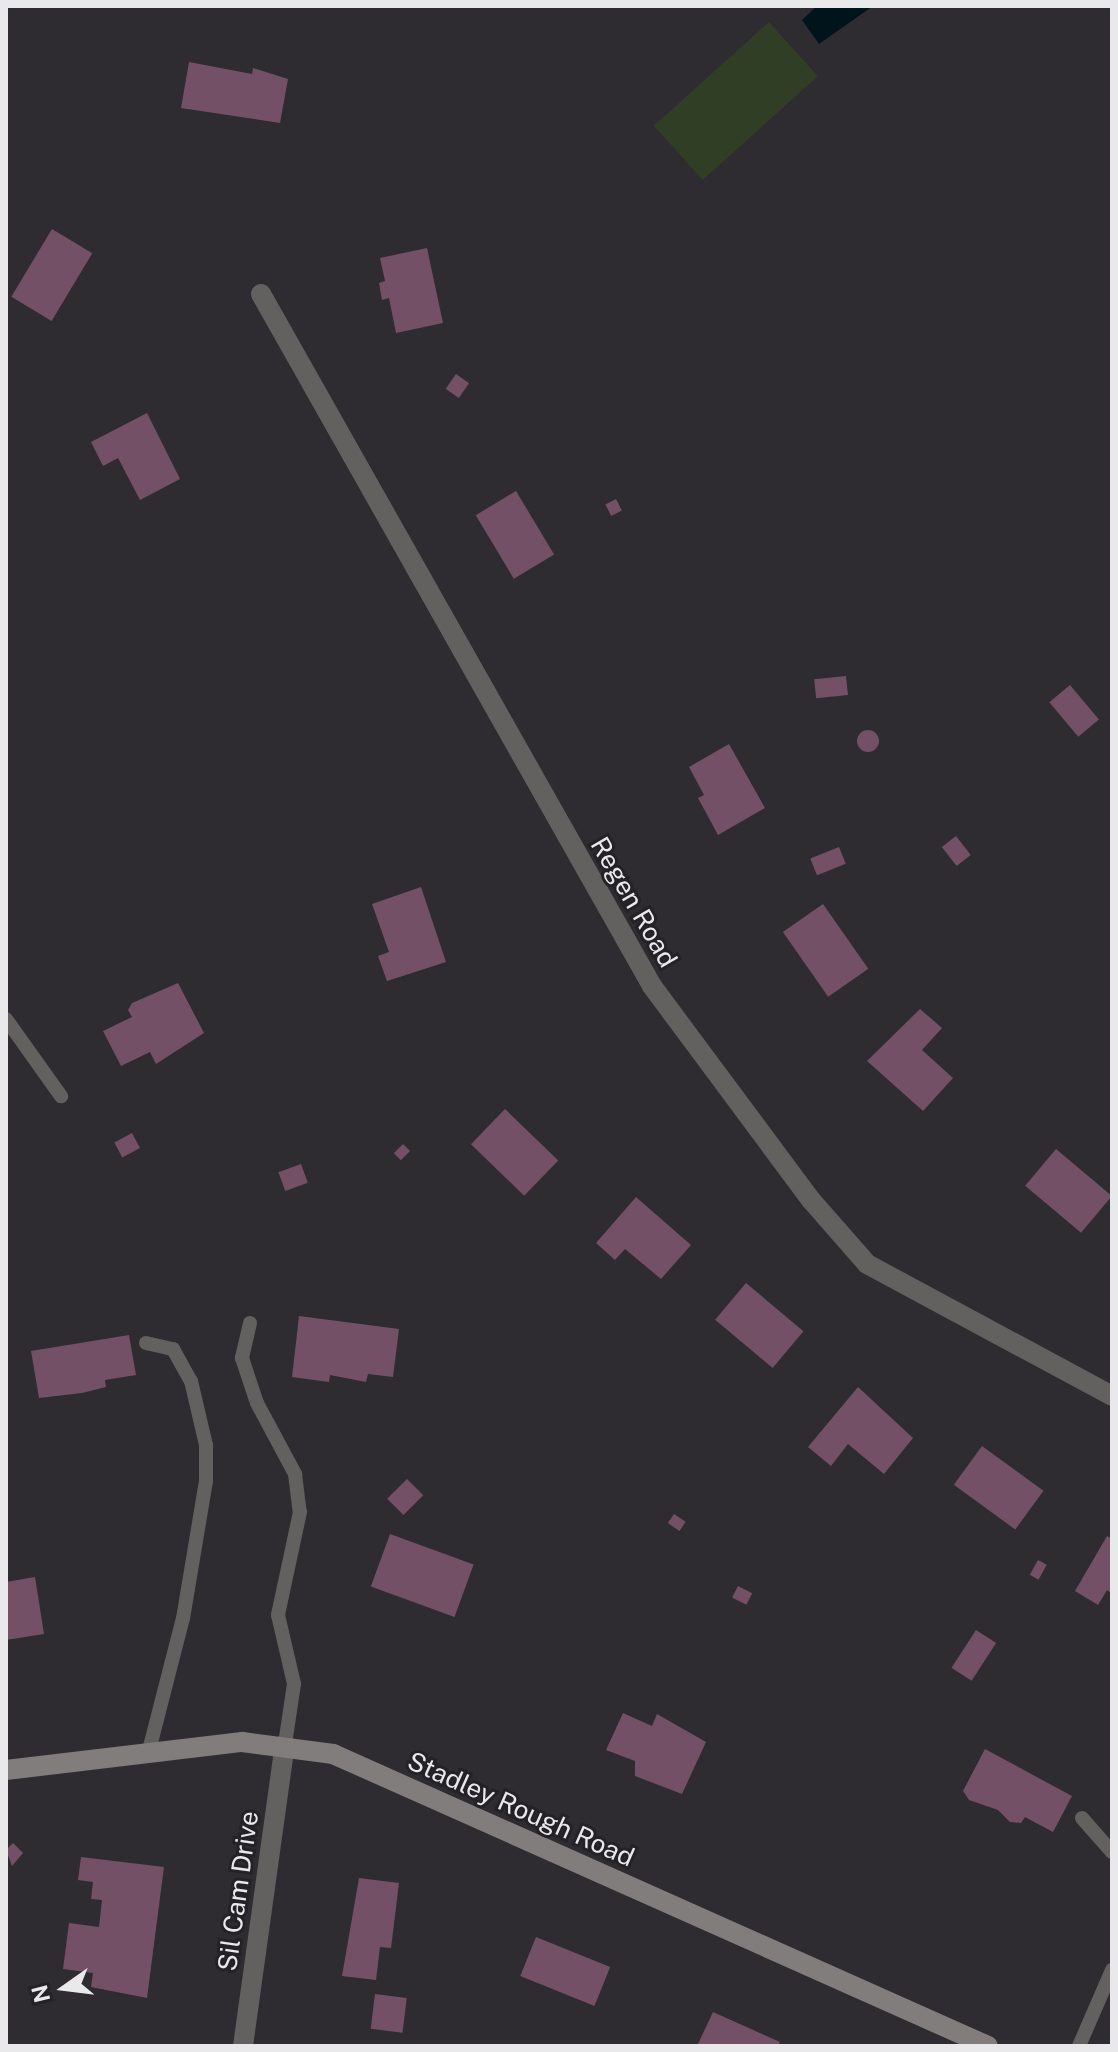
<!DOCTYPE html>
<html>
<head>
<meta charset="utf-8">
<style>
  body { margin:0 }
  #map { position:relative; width:1118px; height:2052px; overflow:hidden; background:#2e2c30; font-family:"Public Sans",sans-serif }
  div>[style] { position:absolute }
  .green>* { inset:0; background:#313e26; transform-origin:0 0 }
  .water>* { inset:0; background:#00141c }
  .building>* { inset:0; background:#735066; transform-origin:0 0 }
  .round { border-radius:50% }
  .lane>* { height:14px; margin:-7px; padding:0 7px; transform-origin:7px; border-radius:7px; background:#636060 }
  .street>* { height:20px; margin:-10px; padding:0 10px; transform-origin:10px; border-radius:10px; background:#636060 }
  .secondary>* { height:20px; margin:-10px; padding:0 10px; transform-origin:10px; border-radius:10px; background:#817d7d }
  span { translate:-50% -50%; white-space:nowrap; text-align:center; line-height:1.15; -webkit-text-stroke:6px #242226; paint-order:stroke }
  .street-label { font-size:26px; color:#e9e8eb }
  .frame { position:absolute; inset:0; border:8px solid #e9e8eb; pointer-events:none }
  .north { position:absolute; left:24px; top:1948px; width:80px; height:80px; -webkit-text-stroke:6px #242226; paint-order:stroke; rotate:256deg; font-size:22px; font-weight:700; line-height:32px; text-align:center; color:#e9e8eb }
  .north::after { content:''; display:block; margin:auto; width:28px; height:36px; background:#e9e8eb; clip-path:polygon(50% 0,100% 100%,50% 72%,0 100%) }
</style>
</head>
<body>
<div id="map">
  <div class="green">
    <div style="left:769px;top:22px;width:73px;height:155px;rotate:48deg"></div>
  </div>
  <div class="water">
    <div style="clip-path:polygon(817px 6px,873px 6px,819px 44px,802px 20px)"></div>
  </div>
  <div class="building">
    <div style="clip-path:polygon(189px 62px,252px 74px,253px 68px,288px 79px,280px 123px,181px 108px)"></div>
    <div style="left:52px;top:229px;width:47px;height:79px;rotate:31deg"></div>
    <div style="clip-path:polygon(427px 248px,443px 323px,396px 333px,389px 298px,382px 300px,379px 283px,385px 281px,380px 258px)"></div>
    <div style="left:456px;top:374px;width:16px;height:18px;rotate:35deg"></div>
    <div style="clip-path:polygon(147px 413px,180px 479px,140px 500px,118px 458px,103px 466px,91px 442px)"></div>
    <div style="left:516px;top:491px;width:74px;height:47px;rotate:59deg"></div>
    <div style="left:616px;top:499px;width:13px;height:12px;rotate:63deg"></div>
    <div style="left:846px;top:676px;width:19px;height:32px;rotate:84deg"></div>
    <div style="left:1070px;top:685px;width:45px;height:27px;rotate:50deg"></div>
    <div class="round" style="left:857px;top:730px;width:22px;height:22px"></div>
    <div style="clip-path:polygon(729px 744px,765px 808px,718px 835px,698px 798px,704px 795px,689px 767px)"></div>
    <div style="left:956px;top:836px;width:24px;height:18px;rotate:52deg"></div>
    <div style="left:839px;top:847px;width:18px;height:31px;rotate:68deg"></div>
    <div style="clip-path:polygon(421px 887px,446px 962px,387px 981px,378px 956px,389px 952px,372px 904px)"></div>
    <div style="left:823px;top:904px;width:79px;height:49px;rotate:55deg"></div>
    <div style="clip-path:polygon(178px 983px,204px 1033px,156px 1064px,150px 1052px,121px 1066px,103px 1031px,132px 1017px,128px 1010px,132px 1003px)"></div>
    <div style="clip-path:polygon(920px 1009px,942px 1028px,922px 1050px,953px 1078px,923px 1111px,867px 1061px)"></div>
    <div style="left:505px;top:1109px;width:74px;height:49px;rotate:44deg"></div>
    <div style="left:132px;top:1133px;width:17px;height:20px;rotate:62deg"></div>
    <div style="left:403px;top:1144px;width:10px;height:13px;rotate:45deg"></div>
    <div style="left:1056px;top:1149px;width:73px;height:48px;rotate:40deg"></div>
    <div style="left:301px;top:1164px;width:20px;height:24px;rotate:70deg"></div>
    <div style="clip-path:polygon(636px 1197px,691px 1245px,661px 1279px,625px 1249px,615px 1260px,596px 1243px)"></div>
    <div style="left:746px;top:1283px;width:75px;height:48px;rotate:40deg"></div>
    <div style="clip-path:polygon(299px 1316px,399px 1329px,393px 1377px,368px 1374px,366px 1382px,330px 1375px,329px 1382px,292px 1377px)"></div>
    <div style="clip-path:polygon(129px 1335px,136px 1375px,105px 1380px,106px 1387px,82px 1393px,39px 1398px,31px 1351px)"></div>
    <div style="clip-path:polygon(858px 1387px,913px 1438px,884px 1474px,848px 1444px,831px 1466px,808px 1447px)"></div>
    <div style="left:982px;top:1446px;width:76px;height:48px;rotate:36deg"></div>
    <div style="left:407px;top:1479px;width:23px;height:28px;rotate:45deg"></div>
    <div style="left:674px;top:1514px;width:14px;height:11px;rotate:34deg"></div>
    <div style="left:390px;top:1534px;width:89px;height:56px;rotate:20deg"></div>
    <div style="clip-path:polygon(1107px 1536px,1112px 1539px,1112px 1594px,1107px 1590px,1098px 1605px,1075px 1591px)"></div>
    <div style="left:1038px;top:1560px;width:10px;height:17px;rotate:29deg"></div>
    <div style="clip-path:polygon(35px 1577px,44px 1634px,6px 1640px,6px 1582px)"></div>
    <div style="left:738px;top:1586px;width:16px;height:13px;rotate:27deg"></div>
    <div style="left:976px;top:1630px;width:24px;height:45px;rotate:33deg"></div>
    <div style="clip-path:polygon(623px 1713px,652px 1726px,657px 1714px,706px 1742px,682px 1794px,635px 1776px,635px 1761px,606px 1750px)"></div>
    <div style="clip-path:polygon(985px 1749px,1072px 1796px,1053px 1832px,1025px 1817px,1021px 1823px,1010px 1822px,998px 1810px,969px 1800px,963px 1791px)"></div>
    <div style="clip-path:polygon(13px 1843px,23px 1853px,12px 1866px,6px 1850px)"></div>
    <div style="clip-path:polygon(81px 1857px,164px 1867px,147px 1998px,91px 1987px,93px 1973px,63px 1969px,69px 1923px,99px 1927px,102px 1900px,91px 1899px,93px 1882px,78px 1880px)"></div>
    <div style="clip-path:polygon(359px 1878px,399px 1883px,391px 1948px,380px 1947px,376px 1980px,342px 1976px)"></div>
    <div style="left:536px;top:1937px;width:80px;height:42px;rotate:22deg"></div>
    <div style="left:375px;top:1994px;width:32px;height:35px;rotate:7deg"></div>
    <div style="clip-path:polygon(713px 2012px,780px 2042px,778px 2046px,697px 2046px)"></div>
  </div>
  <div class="lane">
    <div style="left:6px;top:1019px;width:95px;rotate:54.5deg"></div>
    <div style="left:250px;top:1323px;width:36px;rotate:103deg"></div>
    <div style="left:242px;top:1358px;width:47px;rotate:71.6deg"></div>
    <div style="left:257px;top:1403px;width:81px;rotate:61.8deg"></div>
    <div style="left:295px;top:1474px;width:38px;rotate:83deg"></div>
    <div style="left:300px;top:1512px;width:105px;rotate:102.1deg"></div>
    <div style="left:278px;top:1615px;width:71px;rotate:76.9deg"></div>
    <div style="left:294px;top:1684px;width:61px;rotate:98.5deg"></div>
    <div style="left:146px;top:1343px;width:28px;rotate:13deg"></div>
    <div style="left:173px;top:1349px;width:37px;rotate:61deg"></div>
    <div style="left:191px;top:1381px;width:66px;rotate:76.8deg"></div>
    <div style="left:206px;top:1445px;width:36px;rotate:90deg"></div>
    <div style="left:206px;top:1481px;width:139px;rotate:99.5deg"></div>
    <div style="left:183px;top:1618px;width:136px;rotate:104.4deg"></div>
    <div style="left:1082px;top:1818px;width:45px;rotate:48.6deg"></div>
    <div style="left:1079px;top:2046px;width:83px;rotate:-66.5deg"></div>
  </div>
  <div class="street">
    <div style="left:261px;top:294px;width:795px;rotate:60.53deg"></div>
    <div style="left:652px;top:986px;width:267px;rotate:53.4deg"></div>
    <div style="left:811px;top:1200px;width:85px;rotate:48.8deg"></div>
    <div style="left:867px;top:1264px;width:278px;rotate:28.3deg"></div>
    <div style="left:243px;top:2046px;width:305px;rotate:-82.1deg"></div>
  </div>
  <div class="secondary">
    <div style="left:6px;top:1770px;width:238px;rotate:-6.8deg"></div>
    <div style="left:242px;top:1742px;width:92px;rotate:7.5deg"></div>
    <div style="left:333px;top:1754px;width:717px;rotate:24.03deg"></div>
  </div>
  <div class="street-label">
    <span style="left:634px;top:902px;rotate:60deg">Regen Road</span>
    <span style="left:521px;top:1809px;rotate:24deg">Stadley Rough Road</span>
    <span style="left:238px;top:1891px;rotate:-82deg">Sil Cam Drive</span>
  </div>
  <div class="frame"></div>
  <div class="north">N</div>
</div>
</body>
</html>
